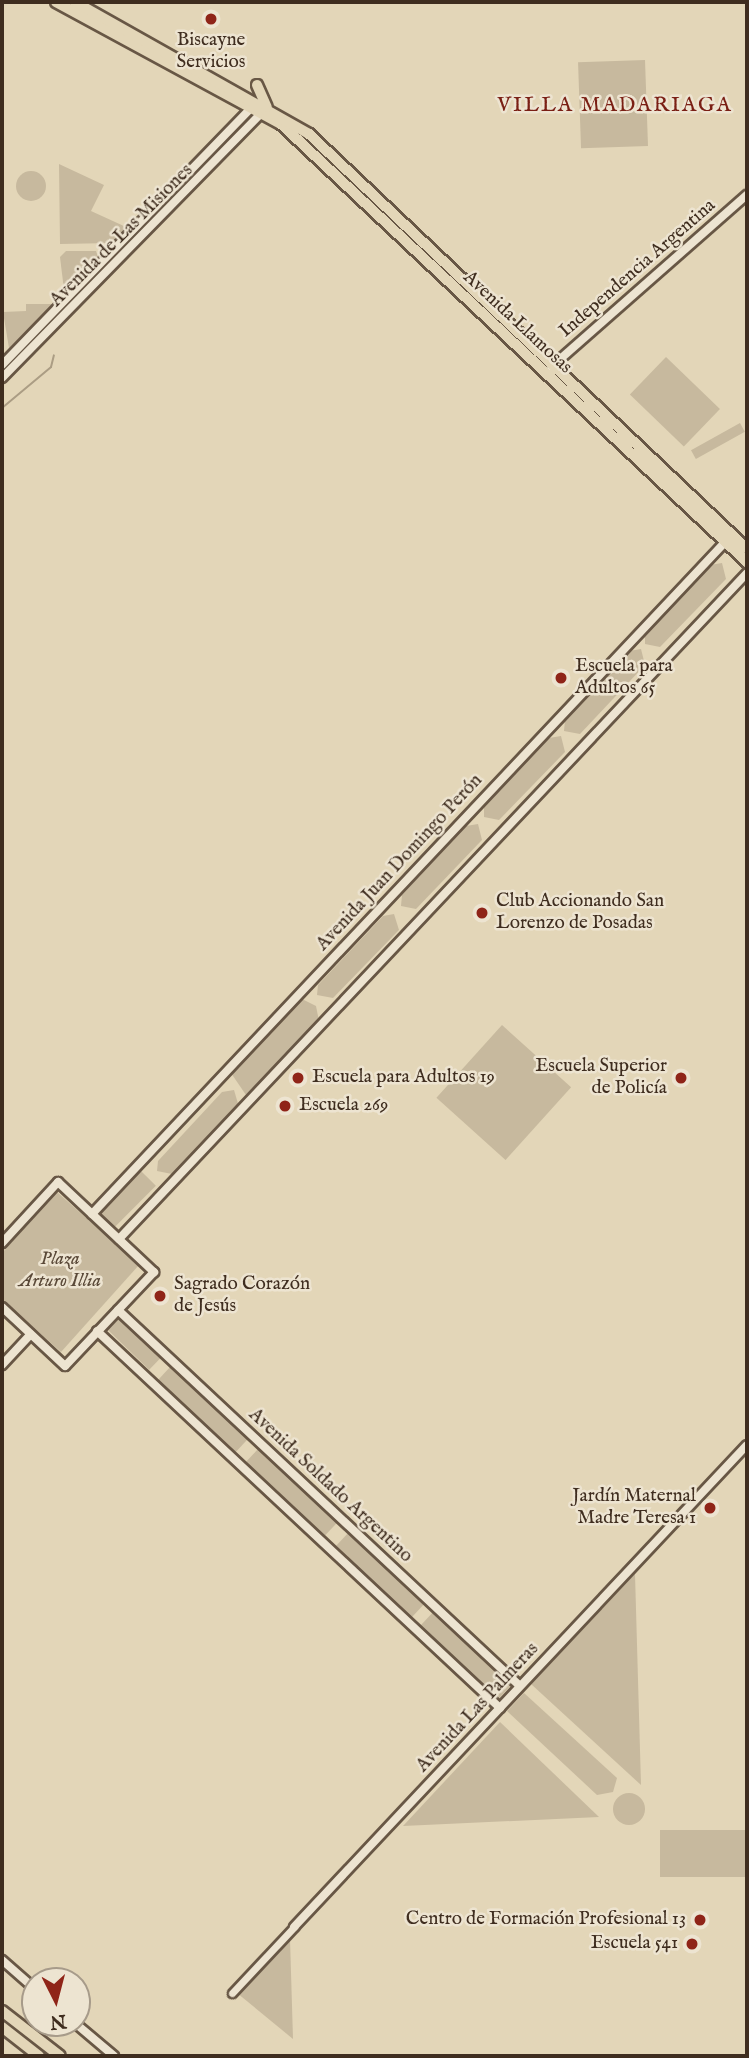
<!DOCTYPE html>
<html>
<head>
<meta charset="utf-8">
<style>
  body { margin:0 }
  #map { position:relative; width:749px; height:2058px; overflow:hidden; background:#e3d6b8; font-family:"IM FELL English",serif }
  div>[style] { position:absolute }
  .green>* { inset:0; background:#c7b99e; transform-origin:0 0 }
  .round { border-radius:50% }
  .stream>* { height:2px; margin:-1px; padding:0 1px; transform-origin:1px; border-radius:1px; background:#ab9d84 }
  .roads { filter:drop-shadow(2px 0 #685745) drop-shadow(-2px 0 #685745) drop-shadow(0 2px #685745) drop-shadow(0 -2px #685745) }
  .tertiary>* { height:7px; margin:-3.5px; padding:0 3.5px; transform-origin:3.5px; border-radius:3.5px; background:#ede4d1 }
  .secondary>* { height:8px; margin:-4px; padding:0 4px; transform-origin:4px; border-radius:4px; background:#ede4d1 }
  .trunk>* { height:10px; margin:-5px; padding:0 5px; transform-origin:5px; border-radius:5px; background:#e3d6b8 }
  .dots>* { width:19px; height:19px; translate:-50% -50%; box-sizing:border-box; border:4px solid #ede4d1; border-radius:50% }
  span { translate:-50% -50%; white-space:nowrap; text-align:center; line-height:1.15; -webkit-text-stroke:5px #ede4d1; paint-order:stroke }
  .poi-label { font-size:19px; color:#3f2d1f }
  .left { translate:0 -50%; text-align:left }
  .right { translate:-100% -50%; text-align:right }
  .street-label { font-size:19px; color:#3f2d1f }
  .park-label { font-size:19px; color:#5a4938; font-style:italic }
  .neighbourhood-label { font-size:21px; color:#7a1f14; letter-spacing:2px }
  .frame { position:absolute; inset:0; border:4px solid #3f2d1f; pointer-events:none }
  .north { position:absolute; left:21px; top:1967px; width:70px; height:70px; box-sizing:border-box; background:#ede4d1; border:2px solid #a79b8a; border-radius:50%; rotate:174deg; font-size:19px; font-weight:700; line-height:28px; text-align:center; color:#3f2d1f }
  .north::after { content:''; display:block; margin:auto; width:24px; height:32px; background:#8f2418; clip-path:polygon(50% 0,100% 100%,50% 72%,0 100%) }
</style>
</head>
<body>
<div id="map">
  <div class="green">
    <div style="left:645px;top:60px;width:86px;height:67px;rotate:88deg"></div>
    <div style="clip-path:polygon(59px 164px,104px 185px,91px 211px,126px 227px,113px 243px,60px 244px)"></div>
    <div class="round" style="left:16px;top:171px;width:30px;height:30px"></div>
    <div style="clip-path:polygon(66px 251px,96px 251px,98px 257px,64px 290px,60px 257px)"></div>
    <div style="clip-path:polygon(26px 304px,53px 304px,9px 348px,3px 312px,26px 311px)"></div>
    <div style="left:666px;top:357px;width:75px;height:52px;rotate:44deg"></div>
    <div style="left:740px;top:423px;width:10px;height:56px;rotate:61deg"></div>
    <div style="clip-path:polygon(722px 563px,726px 579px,660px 647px,645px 644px,645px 634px,710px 565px)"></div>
    <div style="clip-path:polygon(641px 649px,645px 665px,580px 734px,564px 731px,565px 720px,629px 651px)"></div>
    <div style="clip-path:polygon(561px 736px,565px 752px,499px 820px,484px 817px,484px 807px,549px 738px)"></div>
    <div style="clip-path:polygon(478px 824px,482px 840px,416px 909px,401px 906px,402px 895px,466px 826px)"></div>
    <div style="clip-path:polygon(394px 914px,399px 930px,333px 998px,317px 995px,318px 985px,383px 916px)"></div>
    <div style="clip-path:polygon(300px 998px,316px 1006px,319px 1021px,246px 1095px,231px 1073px)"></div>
    <div style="left:502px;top:1025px;width:93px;height:98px;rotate:42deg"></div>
    <div style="clip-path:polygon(234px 1090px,239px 1107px,172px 1174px,157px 1171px,158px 1161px,222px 1092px)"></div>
    <div style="left:141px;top:1171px;width:21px;height:62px;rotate:45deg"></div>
    <div style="clip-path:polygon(57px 1192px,139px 1265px,61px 1352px,2px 1299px,2px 1253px)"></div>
    <div style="left:120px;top:1318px;width:57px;height:17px;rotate:44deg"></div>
    <div style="left:171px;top:1366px;width:106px;height:19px;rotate:43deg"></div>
    <div style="left:259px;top:1448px;width:108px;height:21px;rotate:43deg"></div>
    <div style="left:350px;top:1531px;width:104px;height:22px;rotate:43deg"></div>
    <div style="clip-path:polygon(635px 1574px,641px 1785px,531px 1684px)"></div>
    <div style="left:436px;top:1609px;width:107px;height:23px;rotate:43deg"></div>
    <div style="clip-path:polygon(524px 1693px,617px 1778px,613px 1792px,597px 1795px,507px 1711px)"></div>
    <div style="clip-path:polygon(500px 1722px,599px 1817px,403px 1826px)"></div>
    <div class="round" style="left:613px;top:1793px;width:32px;height:32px"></div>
    <div style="left:747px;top:1830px;width:47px;height:87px;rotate:90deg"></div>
    <div style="clip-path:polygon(290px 1939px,293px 2039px,237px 1993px)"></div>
  </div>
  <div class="stream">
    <div style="left:2px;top:408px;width:64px;rotate:-39.9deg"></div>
    <div style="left:51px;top:367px;width:12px;rotate:-76deg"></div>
  </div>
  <div class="roads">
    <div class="tertiary">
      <div style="left:232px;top:1993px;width:91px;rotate:-46.8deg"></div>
    </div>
    <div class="secondary">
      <div style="left:2px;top:365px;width:361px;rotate:-45.9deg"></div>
      <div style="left:551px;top:367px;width:261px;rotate:-41.3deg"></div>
      <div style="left:2px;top:378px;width:375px;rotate:-45.6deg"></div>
      <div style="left:92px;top:1214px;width:927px;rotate:-46.7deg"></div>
      <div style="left:119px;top:1239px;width:915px;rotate:-46.68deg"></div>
      <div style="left:2px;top:1243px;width:83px;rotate:-47.4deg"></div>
      <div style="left:58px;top:1182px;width:132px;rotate:43.2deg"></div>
      <div style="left:154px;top:1272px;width:129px;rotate:133.4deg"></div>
      <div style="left:65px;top:1366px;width:86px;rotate:-136.9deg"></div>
      <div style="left:118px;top:1310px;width:550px;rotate:43.09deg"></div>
      <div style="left:97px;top:1331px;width:552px;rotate:43.09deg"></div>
      <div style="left:2px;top:1365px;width:42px;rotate:-46.9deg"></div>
      <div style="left:294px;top:1927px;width:661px;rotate:-46.78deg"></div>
      <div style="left:2px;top:1960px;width:44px;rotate:41.3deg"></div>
      <div style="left:75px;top:2023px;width:51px;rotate:40.2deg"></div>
    </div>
    <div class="trunk">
      <div style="left:56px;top:2px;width:256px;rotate:28.5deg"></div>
      <div style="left:281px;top:124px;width:640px;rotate:43.23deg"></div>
      <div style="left:75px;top:2px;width:269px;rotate:29.4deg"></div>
      <div style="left:309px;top:134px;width:603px;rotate:43.46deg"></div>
      <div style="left:257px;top:85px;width:24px;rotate:66deg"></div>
      <div style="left:2px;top:2011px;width:73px;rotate:37.8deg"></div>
      <div style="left:2px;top:2027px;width:47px;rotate:38.1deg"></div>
    </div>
  </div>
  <div class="dots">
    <div style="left:211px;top:19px;background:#8f2418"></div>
    <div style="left:561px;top:678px;background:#8f2418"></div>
    <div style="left:482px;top:913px;background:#8f2418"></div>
    <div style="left:298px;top:1078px;background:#8f2418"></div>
    <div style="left:681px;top:1078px;background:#8f2418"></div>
    <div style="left:285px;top:1106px;background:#8f2418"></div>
    <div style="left:160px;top:1296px;background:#8f2418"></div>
    <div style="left:710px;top:1508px;background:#8f2418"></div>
    <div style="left:700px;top:1920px;background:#8f2418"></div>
    <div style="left:692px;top:1944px;background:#8f2418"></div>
  </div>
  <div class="poi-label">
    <span style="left:211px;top:52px">Biscayne<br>Servicios</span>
    <span class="left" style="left:575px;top:678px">Escuela para<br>Adultos 65</span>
    <span class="left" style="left:496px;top:913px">Club Accionando San<br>Lorenzo de Posadas</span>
    <span class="right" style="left:667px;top:1078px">Escuela Superior<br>de Policía</span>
    <span class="left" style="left:312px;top:1078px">Escuela para Adultos 19</span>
    <span class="left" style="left:299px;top:1106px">Escuela 269</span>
    <span class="left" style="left:174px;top:1296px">Sagrado Corazón<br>de Jesús</span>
    <span class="right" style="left:696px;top:1508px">Jardín Maternal<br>Madre Teresa 1</span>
    <span class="right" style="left:686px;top:1920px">Centro de Formación Profesional 13</span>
    <span class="right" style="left:678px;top:1944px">Escuela 541</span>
  </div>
  <div class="street-label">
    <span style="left:122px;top:236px;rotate:-45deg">Avenida de Las Misiones</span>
    <span style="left:638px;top:269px;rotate:-41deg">Independencia Argentina</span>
    <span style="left:517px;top:323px;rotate:43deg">Avenida Llamosas</span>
    <span style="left:400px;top:863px;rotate:-47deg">Avenida Juan Domingo Perón</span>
    <span style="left:330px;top:1486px;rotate:43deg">Avenida Soldado Argentino</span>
    <span style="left:478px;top:1708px;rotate:-47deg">Avenida Las Palmeras</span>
  </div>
  <div class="park-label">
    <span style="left:60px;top:1271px">Plaza<br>Arturo Illia</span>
  </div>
  <div class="neighbourhood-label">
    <span style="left:615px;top:106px">VILLA MADARIAGA</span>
  </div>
  <div class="frame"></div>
  <div class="north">N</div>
</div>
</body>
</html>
